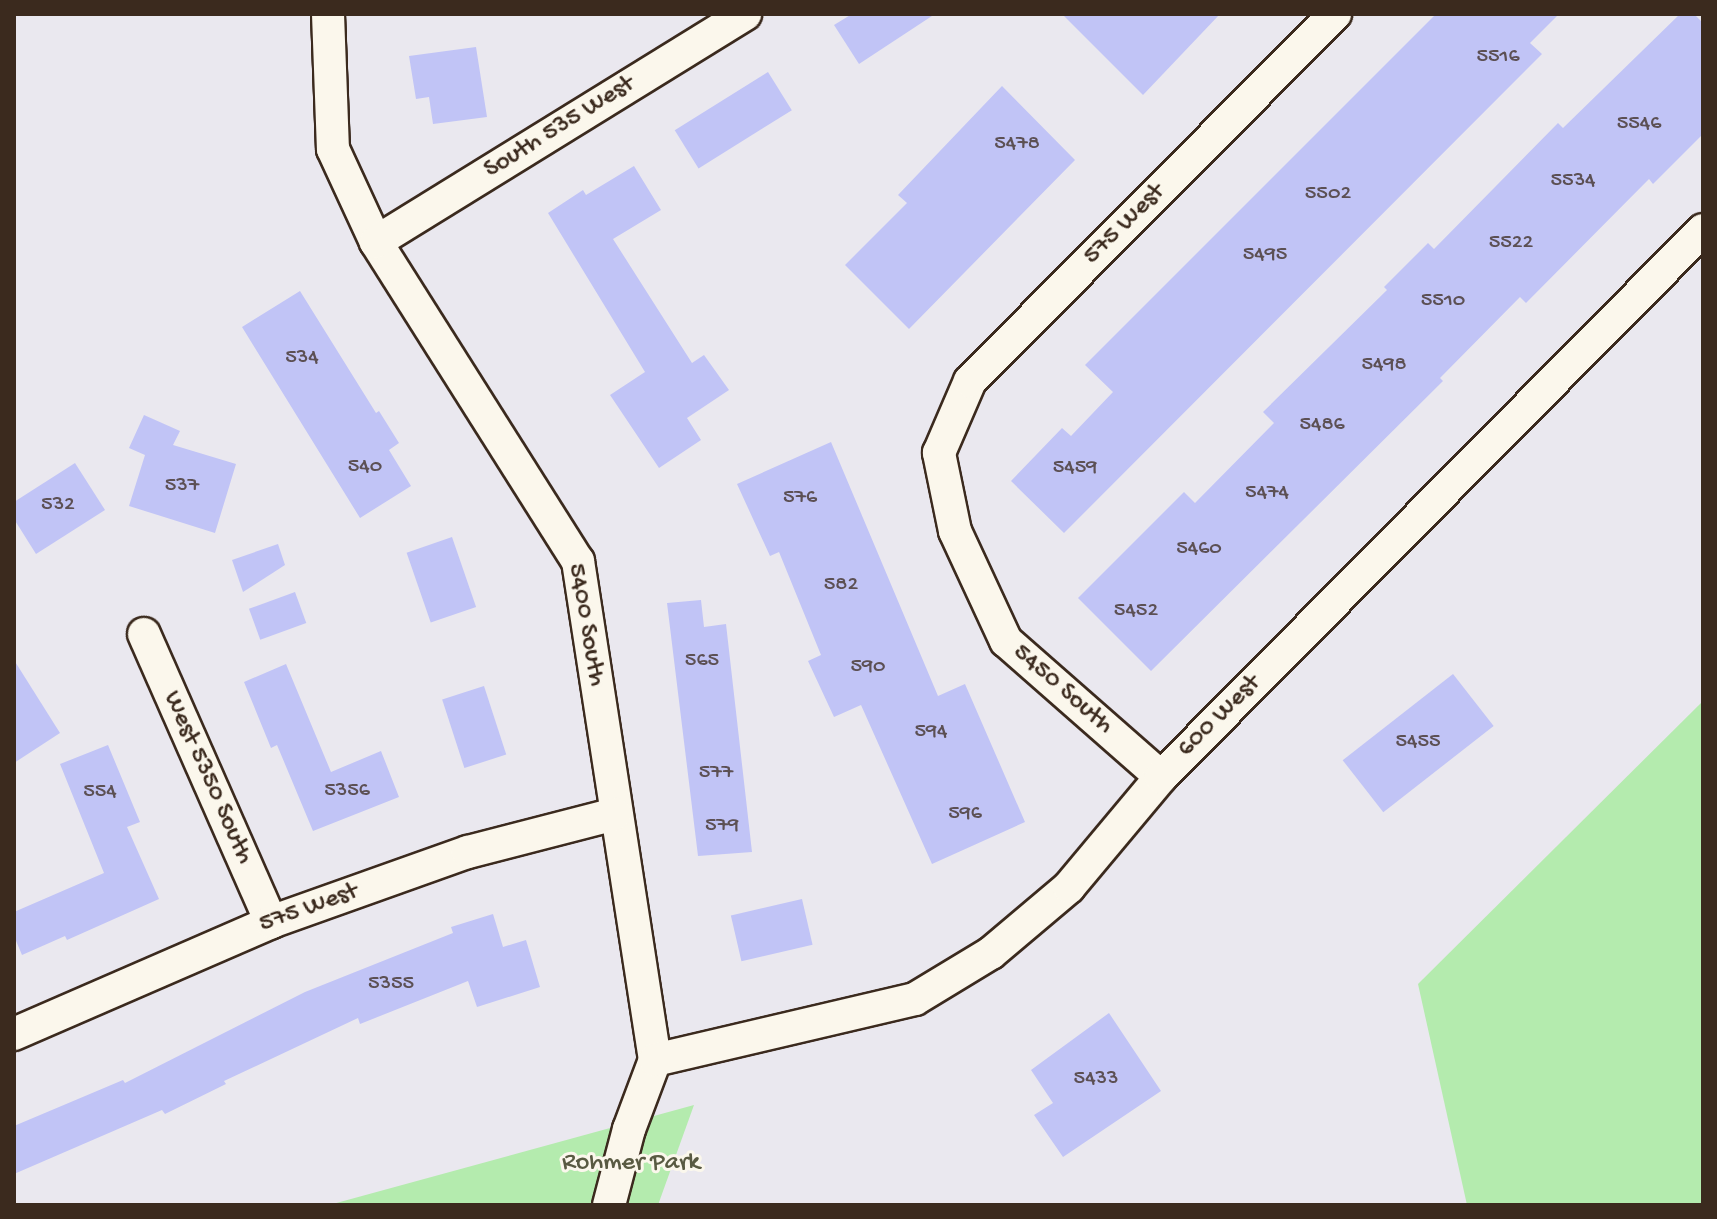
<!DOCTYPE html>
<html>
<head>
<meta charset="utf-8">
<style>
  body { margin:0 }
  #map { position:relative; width:1717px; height:1219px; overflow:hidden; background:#eae8ef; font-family:"Gochi Hand",sans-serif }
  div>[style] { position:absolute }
  .green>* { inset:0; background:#b4ebae }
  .building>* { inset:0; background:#c1c4f6; transform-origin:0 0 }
  .roads { filter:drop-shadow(2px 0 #3b2a1e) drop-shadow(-2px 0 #3b2a1e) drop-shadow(0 2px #3b2a1e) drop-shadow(0 -2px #3b2a1e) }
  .minor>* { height:32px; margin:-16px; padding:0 16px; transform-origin:16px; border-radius:16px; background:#fbf7ec }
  span { translate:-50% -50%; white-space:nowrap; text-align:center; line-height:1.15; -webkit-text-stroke:6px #fbf7ec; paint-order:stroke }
  .number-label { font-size:22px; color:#5c5054 }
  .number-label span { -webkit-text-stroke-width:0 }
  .street-label { font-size:26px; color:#3b2a1e }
  .park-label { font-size:26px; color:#595a42 }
  .frame { position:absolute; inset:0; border:16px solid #3b2a1e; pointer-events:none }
</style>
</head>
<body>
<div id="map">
  <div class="green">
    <div style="clip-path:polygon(1703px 701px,1703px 1205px,1467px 1205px,1418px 984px)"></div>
    <div style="clip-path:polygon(694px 1105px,658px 1205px,329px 1205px)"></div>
  </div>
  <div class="building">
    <div style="clip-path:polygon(852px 14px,935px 14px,859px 64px,834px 25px)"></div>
    <div style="clip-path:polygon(1062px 14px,1220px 14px,1143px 95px)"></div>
    <div style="clip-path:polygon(1436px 14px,1559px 14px,1530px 43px,1542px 54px,1064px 533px,1011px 481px,1062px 428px,1071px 436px,1113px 392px,1085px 365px)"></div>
    <div style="clip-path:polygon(1680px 14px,1694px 14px,1703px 23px,1703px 134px,1653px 184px,1649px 179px,1526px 303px,1520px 297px,1440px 378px,1443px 381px,1151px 671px,1078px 598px,1184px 492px,1195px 503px,1274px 423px,1263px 412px,1387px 290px,1384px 287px,1428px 243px,1434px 249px,1558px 123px,1563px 128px)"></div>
    <div style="clip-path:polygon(476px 47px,487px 117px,433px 124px,429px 97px,416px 99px,409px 56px)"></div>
    <div style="left:768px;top:72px;width:45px;height:110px;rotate:58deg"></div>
    <div style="clip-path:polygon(1002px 86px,1075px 160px,909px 329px,845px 265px,907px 203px,898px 195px)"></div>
    <div style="clip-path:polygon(634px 166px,661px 210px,613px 239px,692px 363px,704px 355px,729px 390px,687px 418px,701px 440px,659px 468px,610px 395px,645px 372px,548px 213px,583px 190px,586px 195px)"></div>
    <div style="clip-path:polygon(300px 291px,376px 413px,379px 411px,399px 443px,389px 450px,411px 486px,360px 518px,242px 327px)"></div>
    <div style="clip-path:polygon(144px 415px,180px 431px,173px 445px,236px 464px,215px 533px,129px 506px,145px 455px,129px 448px)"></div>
    <div style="clip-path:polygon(831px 442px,938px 696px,965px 684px,1025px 822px,932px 864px,861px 705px,834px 717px,808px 661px,821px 655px,779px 552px,770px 556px,737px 484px)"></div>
    <div style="clip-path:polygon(75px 463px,105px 510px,36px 554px,14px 519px,14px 502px)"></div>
    <div style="left:452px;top:537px;width:74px;height:48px;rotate:71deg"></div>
    <div style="clip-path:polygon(278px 544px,285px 565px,243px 592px,232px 560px)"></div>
    <div style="left:295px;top:592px;width:33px;height:49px;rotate:70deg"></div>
    <div style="clip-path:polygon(701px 600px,704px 627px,726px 624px,752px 852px,698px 856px,667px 603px)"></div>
    <div style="clip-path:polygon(14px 660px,60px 733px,14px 763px)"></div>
    <div style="clip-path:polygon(286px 664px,331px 772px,381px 751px,399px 797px,313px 831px,277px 745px,271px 748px,244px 682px)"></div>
    <div style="left:1453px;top:674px;width:66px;height:140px;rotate:52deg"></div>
    <div style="left:484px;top:686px;width:72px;height:44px;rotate:72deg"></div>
    <div style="clip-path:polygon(108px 745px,140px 822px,127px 827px,159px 899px,67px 940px,65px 936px,22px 955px,14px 936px,14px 912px,104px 873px,60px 764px)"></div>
    <div style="left:802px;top:899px;width:47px;height:73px;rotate:77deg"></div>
    <div style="clip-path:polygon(493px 914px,503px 947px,526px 940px,540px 987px,477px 1007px,468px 981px,360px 1024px,358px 1018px,224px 1081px,226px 1084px,165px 1114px,162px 1110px,14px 1174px,14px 1126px,123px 1080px,125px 1083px,305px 992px,453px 933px,451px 927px)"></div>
    <div style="clip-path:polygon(1109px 1013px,1161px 1091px,1063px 1157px,1034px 1115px,1053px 1103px,1031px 1070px)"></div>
  </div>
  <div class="roads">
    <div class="minor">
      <div style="left:328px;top:14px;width:135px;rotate:87.9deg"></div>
      <div style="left:333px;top:149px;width:102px;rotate:65.2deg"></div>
      <div style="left:376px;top:242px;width:378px;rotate:57.7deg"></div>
      <div style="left:578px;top:561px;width:505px;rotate:81.23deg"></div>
      <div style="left:655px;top:1060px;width:74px;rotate:110.6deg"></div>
      <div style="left:629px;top:1129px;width:79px;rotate:104.7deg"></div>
      <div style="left:376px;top:242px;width:434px;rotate:-31.7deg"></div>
      <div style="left:144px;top:634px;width:315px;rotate:66.2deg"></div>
      <div style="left:1161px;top:777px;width:206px;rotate:-138.7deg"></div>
      <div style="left:1006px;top:641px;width:121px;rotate:-114.9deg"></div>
      <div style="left:955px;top:531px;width:80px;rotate:-101.6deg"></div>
      <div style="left:939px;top:453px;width:78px;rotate:-66.7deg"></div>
      <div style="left:970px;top:381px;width:518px;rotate:-45.16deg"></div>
      <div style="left:14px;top:1034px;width:280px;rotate:-23.5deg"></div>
      <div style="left:271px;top:922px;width:209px;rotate:-19.6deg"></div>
      <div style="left:468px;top:852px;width:152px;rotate:-14.5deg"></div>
      <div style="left:655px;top:1060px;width:267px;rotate:-13.2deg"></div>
      <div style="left:915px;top:999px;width:89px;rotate:-31.2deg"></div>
      <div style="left:991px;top:953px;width:102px;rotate:-40.2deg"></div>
      <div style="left:1069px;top:887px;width:143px;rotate:-50.1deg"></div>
      <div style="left:1161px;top:777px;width:770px;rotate:-45.26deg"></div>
    </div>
  </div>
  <div class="number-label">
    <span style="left:1498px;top:58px">5516</span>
    <span style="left:1639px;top:125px">5546</span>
    <span style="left:1017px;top:145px">5478</span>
    <span style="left:1573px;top:182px">5534</span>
    <span style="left:1328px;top:195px">5502</span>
    <span style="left:1511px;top:244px">5522</span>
    <span style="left:1265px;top:256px">5495</span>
    <span style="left:1443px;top:302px">5510</span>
    <span style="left:302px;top:359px">534</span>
    <span style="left:1384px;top:366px">5498</span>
    <span style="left:1322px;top:426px">5486</span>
    <span style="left:365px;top:468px">540</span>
    <span style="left:1075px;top:469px">5459</span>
    <span style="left:182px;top:487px">537</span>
    <span style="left:1267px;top:494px">5474</span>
    <span style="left:800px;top:499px">576</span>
    <span style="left:58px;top:506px">532</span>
    <span style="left:1199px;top:550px">5460</span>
    <span style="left:841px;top:586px">582</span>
    <span style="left:1136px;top:612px">5452</span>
    <span style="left:702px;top:662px">565</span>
    <span style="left:868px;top:668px">590</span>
    <span style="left:931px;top:733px">594</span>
    <span style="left:1418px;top:743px">5455</span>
    <span style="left:716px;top:774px">577</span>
    <span style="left:347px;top:792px">5356</span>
    <span style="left:100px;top:793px">554</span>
    <span style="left:965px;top:815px">596</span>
    <span style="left:722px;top:827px">579</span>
    <span style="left:391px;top:985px">5355</span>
    <span style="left:1096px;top:1080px">5433</span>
  </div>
  <div class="street-label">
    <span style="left:560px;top:128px;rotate:-32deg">South 535 West</span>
    <span style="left:1125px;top:225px;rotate:-45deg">575 West</span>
    <span style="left:585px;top:625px;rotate:80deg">5400 South</span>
    <span style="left:1062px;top:690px;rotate:41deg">5450 South</span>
    <span style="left:1220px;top:717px;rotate:-45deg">600 West</span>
    <span style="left:207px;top:778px;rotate:66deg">West 5350 South</span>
    <span style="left:309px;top:909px;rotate:-20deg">575 West</span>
  </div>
  <div class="park-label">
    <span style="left:631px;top:1164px">Rohmer Park</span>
  </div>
  <div class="frame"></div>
</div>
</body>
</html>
